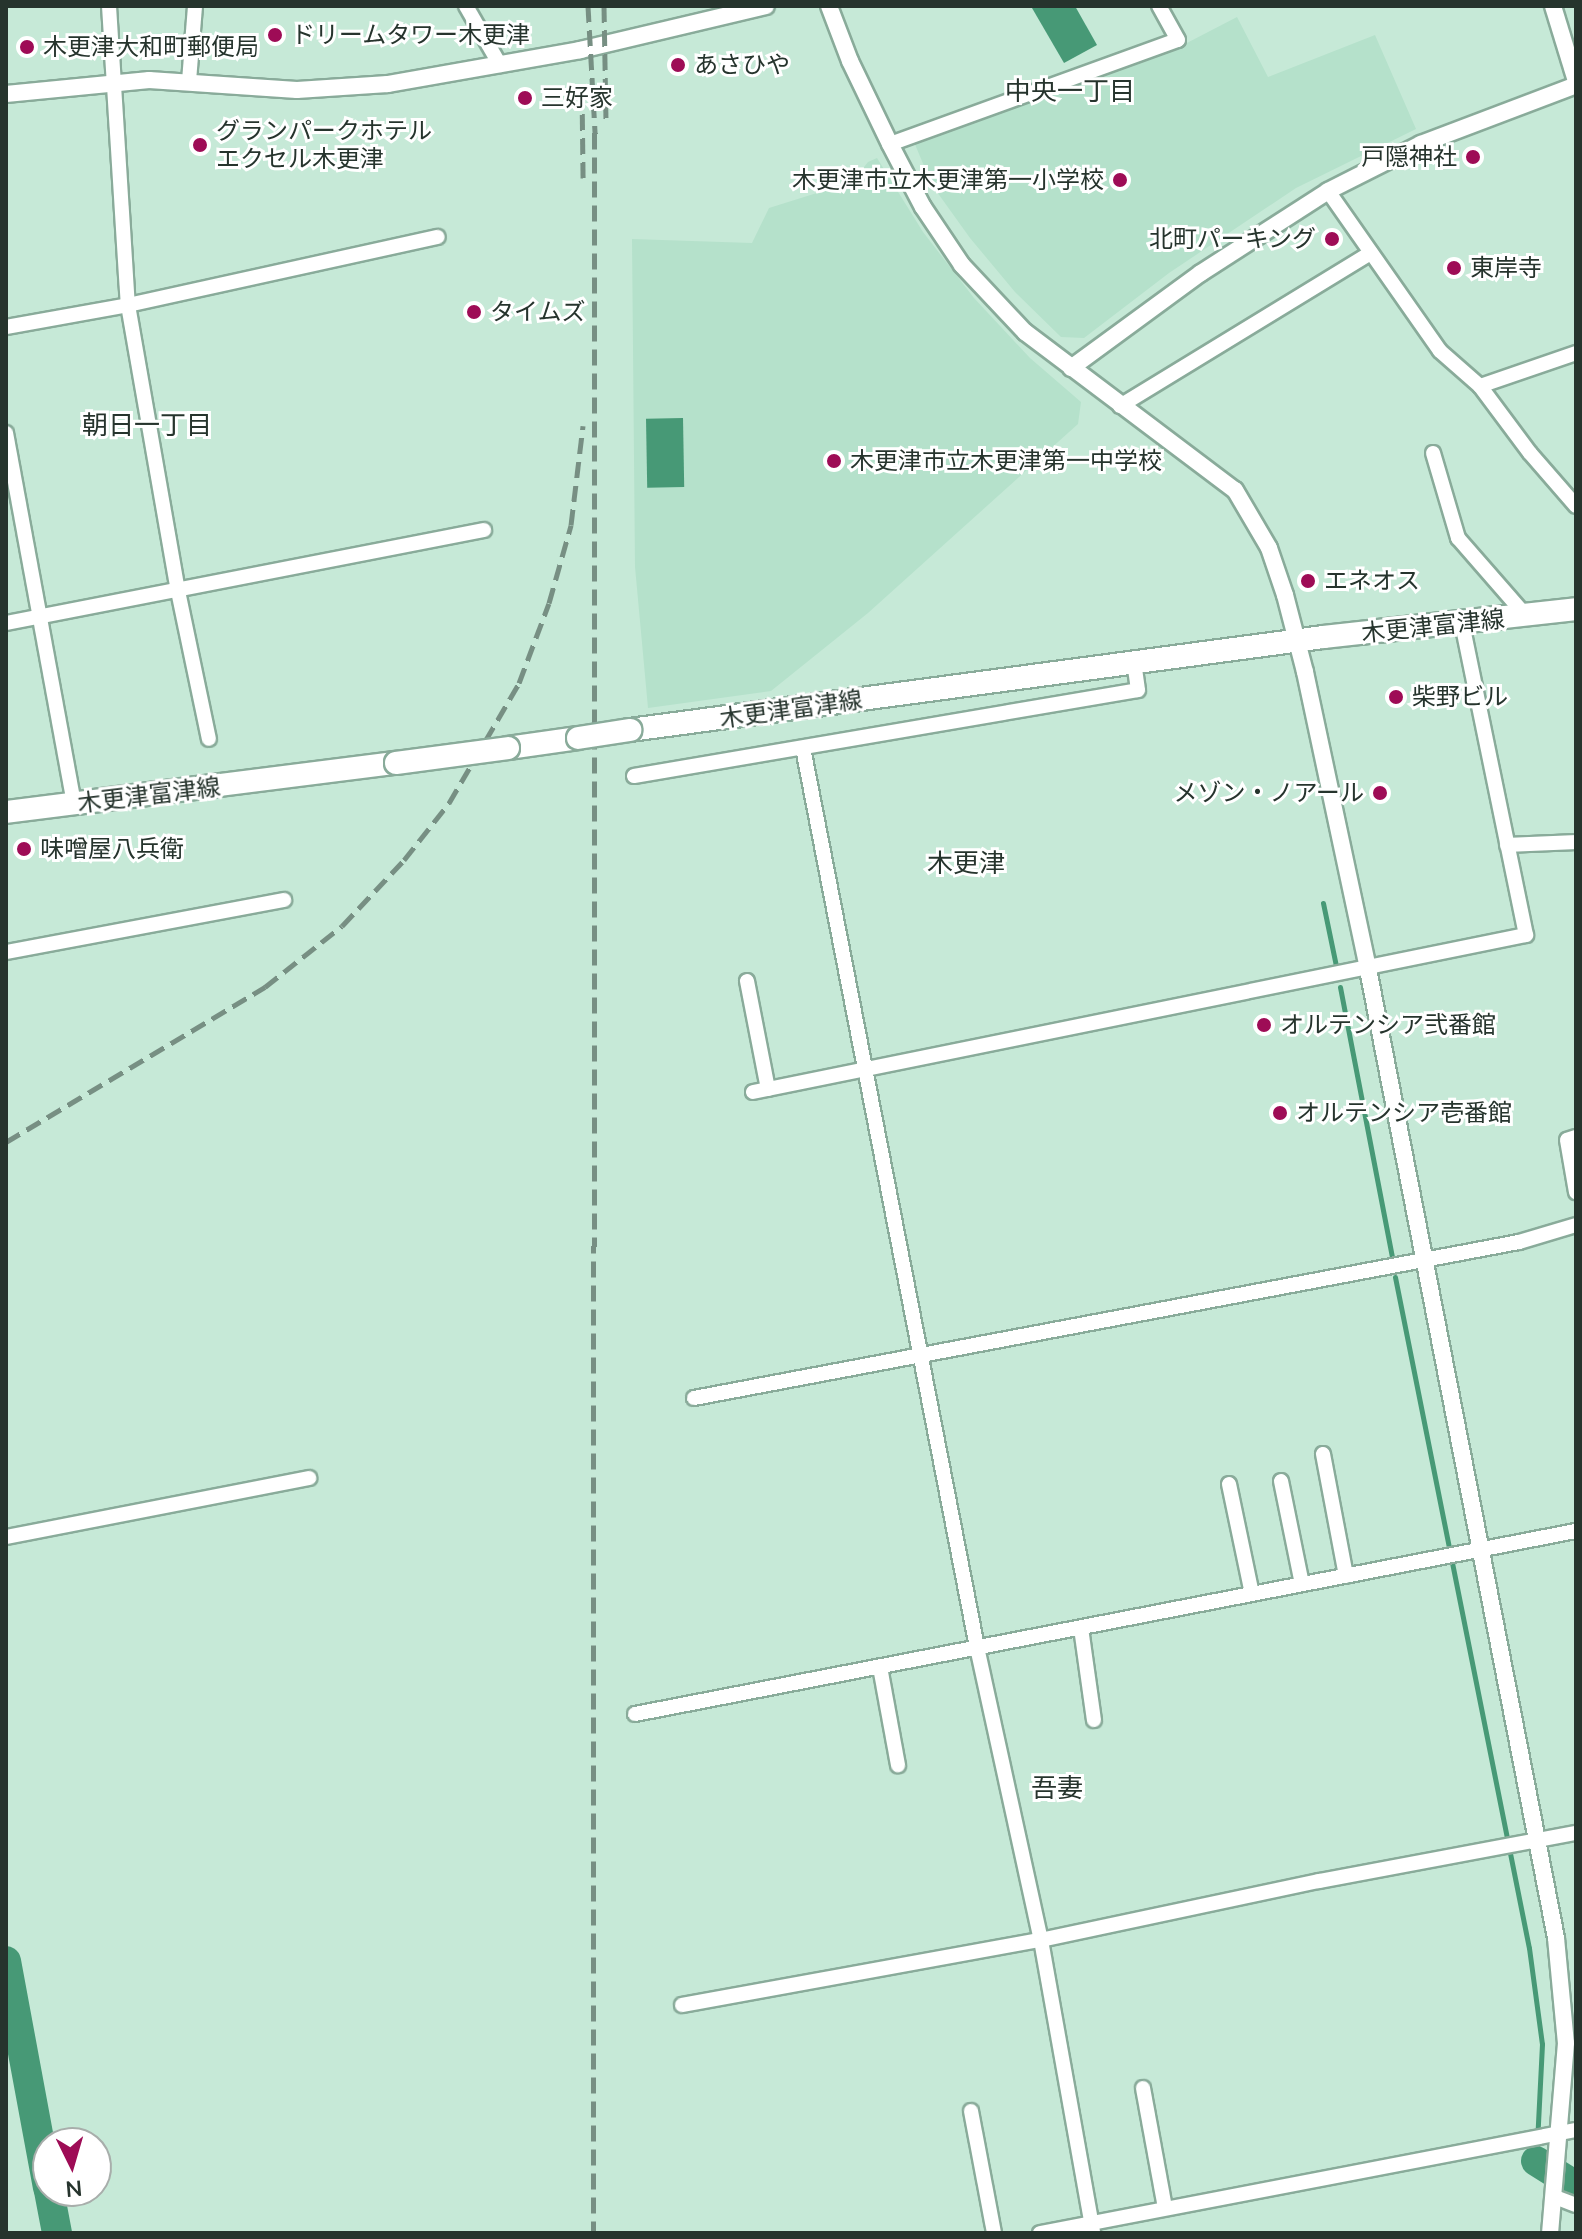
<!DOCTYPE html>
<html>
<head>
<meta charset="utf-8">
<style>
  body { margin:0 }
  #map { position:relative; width:1582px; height:2239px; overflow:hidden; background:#c6e9d7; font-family:Mulish,"Noto Sans JP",sans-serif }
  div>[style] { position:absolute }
  .built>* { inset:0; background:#b5e1cb }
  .water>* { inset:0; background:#479976; transform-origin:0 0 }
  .stream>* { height:5px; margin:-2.5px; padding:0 2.5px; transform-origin:2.5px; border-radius:2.5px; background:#479976 }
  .river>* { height:30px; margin:-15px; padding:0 15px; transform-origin:15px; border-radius:15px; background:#479976 }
  .roads { filter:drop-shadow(2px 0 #89ab9a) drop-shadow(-2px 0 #89ab9a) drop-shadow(0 2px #89ab9a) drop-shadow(0 -2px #89ab9a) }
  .minor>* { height:14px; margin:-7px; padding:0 7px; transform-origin:7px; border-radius:7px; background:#fff }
  .tertiary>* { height:16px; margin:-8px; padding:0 8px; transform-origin:8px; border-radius:8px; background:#fff }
  .primary>* { height:22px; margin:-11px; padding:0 11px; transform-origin:11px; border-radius:11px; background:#fff }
  .rail>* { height:5px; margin-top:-2.5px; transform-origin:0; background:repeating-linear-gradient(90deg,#778f83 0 16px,transparent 0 24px) }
  .bridges { filter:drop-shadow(2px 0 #89ab9a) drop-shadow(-2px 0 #89ab9a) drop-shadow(0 2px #89ab9a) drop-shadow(0 -2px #89ab9a) }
  .primary-bridge>* { height:22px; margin:-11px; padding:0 11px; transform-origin:11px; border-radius:11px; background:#fff }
  .dots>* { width:22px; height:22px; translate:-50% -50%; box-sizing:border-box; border:4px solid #fff; border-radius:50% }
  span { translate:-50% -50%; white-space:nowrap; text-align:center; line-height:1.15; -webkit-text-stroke:6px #fff; paint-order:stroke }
  .poi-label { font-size:24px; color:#26342d }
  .left { translate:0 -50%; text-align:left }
  .right { translate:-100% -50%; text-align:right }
  .street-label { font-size:24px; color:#26342d }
  .neighbourhood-label { font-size:26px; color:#26342d }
  .frame { position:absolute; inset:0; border:8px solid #26342d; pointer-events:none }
  .north { position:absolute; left:32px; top:2127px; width:80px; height:80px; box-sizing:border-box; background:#fff; border:2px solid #a8aeab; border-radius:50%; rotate:175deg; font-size:22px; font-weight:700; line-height:32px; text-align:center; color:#26342d }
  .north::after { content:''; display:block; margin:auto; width:28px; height:36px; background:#9e0c56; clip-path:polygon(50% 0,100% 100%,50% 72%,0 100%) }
</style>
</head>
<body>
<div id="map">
  <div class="built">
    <div style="clip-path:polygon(1237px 17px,1268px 77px,1375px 35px,1416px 129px,1296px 188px,1169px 273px,1084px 338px,1061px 337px,1015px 292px,970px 238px,932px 185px,914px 142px,1183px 45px)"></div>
    <div style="clip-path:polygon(877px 158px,923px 232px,974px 298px,1030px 358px,1081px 402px,1078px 424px,868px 613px,771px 691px,648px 708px,635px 567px,632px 239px,752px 243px,769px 208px,852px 182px,868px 162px)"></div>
  </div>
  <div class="water">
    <div style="clip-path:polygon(1035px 6px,1075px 6px,1097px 45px,1064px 63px,1032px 8px)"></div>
    <div style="left:683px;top:418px;width:69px;height:37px;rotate:89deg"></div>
  </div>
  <div class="stream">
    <div style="left:1323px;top:903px;width:64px;rotate:78.3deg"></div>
    <div style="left:1340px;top:987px;width:274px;rotate:79.1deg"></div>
    <div style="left:1395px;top:1277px;width:684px;rotate:78.71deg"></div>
    <div style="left:1529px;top:1948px;width:97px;rotate:82.3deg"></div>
    <div style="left:1542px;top:2044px;width:117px;rotate:92.9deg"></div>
  </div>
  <div class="river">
    <div style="left:6px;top:1961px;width:230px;rotate:79.5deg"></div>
    <div style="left:1536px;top:2161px;width:47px;rotate:32deg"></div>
    <div style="left:49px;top:2191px;width:43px;rotate:79.2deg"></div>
  </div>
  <div class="roads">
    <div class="minor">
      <div style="left:109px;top:6px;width:300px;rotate:86.4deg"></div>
      <div style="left:128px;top:305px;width:290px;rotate:80.1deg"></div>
      <div style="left:178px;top:591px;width:151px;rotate:78.2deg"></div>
      <div style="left:466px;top:6px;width:68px;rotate:60deg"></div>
      <div style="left:189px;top:81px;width:75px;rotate:-85.4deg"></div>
      <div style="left:890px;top:144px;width:306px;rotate:-19.9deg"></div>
      <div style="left:1178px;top:40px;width:39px;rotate:-119deg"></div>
      <div style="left:1328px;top:191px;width:195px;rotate:55deg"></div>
      <div style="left:1440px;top:351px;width:53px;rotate:41.2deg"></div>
      <div style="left:1480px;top:386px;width:84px;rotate:53.3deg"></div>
      <div style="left:1530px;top:453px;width:70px;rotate:49deg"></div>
      <div style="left:6px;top:327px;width:124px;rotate:-10.2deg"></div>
      <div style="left:128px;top:305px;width:317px;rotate:-12.4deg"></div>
      <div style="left:1480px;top:386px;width:102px;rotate:-19deg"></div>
      <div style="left:1120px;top:406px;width:294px;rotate:-31.4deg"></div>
      <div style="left:6px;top:433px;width:377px;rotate:79.6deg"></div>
      <div style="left:1433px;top:453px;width:89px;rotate:73.6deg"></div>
      <div style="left:1458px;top:538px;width:103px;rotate:48.9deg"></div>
      <div style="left:6px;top:623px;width:487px;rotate:-11deg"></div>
      <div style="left:803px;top:748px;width:916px;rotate:79.05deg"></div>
      <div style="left:977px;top:1647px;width:300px;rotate:77.7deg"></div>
      <div style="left:1041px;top:1940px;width:298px;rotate:79.9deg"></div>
      <div style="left:634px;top:776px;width:511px;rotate:-9.68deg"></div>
      <div style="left:1138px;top:690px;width:28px;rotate:-98deg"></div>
      <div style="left:1507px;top:845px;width:69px;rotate:-2.5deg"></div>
      <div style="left:6px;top:952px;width:283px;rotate:-10.6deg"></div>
      <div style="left:747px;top:981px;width:110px;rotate:79deg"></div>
      <div style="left:753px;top:1092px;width:789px;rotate:-11.48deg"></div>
      <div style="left:1526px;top:935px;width:318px;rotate:-101.6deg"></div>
      <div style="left:1576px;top:1137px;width:9px;rotate:162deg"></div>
      <div style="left:1567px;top:1140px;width:53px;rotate:80.2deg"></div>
      <div style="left:694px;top:1398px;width:840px;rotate:-10.71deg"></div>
      <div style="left:1519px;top:1242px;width:59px;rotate:-16.6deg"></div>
      <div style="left:1323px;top:1454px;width:124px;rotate:79.3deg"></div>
      <div style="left:1281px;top:1481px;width:105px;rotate:78.5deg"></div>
      <div style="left:1229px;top:1484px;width:112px;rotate:78.2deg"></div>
      <div style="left:6px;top:1537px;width:309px;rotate:-11deg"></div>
      <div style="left:1081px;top:1628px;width:93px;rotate:82deg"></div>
      <div style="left:880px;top:1667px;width:100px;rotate:79.6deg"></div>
      <div style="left:635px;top:1714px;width:959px;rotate:-11.01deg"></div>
      <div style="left:682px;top:2005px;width:365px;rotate:-10.3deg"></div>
      <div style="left:1041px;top:1940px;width:284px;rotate:-12deg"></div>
      <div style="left:1319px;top:1881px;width:261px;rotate:-10.6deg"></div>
      <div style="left:1143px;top:2088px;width:122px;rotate:79.6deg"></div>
      <div style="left:971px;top:2111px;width:124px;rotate:79.3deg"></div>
      <div style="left:1555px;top:2197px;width:22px;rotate:21deg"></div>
      <div style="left:1040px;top:2233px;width:546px;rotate:-10.88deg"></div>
    </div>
    <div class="tertiary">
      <div style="left:829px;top:6px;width:59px;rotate:69.1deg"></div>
      <div style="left:850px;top:61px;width:92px;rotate:64.3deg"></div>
      <div style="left:890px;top:144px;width:71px;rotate:62.4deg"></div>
      <div style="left:923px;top:207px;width:70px;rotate:56.1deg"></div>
      <div style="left:962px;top:265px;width:92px;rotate:46.8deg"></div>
      <div style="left:1025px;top:332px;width:263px;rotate:37deg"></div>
      <div style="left:1235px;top:490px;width:67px;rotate:59.6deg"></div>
      <div style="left:1269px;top:548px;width:50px;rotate:71.2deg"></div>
      <div style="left:1285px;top:595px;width:80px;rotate:75.4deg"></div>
      <div style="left:1305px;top:672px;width:304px;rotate:78deg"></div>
      <div style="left:1368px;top:969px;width:987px;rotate:79.02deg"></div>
      <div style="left:1556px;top:1938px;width:105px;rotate:84.6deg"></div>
      <div style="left:1566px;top:2043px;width:191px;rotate:94.8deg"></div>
      <div style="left:1553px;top:6px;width:78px;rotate:73deg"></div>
      <div style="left:6px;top:94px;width:144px;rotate:-5.6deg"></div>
      <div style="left:149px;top:80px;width:148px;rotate:3.9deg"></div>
      <div style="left:297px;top:90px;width:91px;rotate:-3.8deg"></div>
      <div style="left:388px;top:84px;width:195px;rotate:-10deg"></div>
      <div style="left:580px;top:50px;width:191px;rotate:-13.3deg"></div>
      <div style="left:1071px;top:368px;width:161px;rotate:-36.2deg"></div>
      <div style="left:1201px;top:273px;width:151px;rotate:-32.8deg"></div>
      <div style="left:1328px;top:191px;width:104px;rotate:-26.8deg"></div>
      <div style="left:1421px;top:144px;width:166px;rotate:-20.8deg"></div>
    </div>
    <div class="primary">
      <div style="left:630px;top:730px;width:699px;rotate:-7.64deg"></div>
      <div style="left:1323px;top:637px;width:255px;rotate:-6.3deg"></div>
      <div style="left:508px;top:748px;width:71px;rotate:-8.1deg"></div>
      <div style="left:6px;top:812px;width:393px;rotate:-7.2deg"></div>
    </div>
  </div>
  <div class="rail">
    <div style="left:588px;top:6px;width:127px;rotate:86.8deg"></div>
    <div style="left:595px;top:133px;width:2100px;rotate:90.05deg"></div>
    <div style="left:604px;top:6px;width:115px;rotate:89deg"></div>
    <div style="left:582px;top:90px;width:88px;rotate:89.3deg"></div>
    <div style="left:6px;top:1142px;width:302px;rotate:-30.9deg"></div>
    <div style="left:265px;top:987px;width:98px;rotate:-38.4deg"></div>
    <div style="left:342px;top:926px;width:91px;rotate:-46.8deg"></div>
    <div style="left:404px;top:860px;width:73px;rotate:-51.7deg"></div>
    <div style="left:449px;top:803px;width:139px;rotate:-59.7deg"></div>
    <div style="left:519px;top:683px;width:85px;rotate:-69.4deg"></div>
    <div style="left:549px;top:603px;width:81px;rotate:-74.2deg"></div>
    <div style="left:571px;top:525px;width:100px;rotate:-83.1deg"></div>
  </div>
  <div class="bridges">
    <div class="primary-bridge">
      <div style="left:578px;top:738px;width:53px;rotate:-8.7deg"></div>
      <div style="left:396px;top:763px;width:113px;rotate:-7.6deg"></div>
    </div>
  </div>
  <div class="dots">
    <div style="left:275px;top:35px;background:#9e0c56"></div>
    <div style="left:27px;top:47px;background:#9e0c56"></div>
    <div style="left:678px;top:65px;background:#9e0c56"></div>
    <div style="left:525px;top:98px;background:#9e0c56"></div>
    <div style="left:200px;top:145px;background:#9e0c56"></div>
    <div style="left:1473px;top:157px;background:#9e0c56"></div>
    <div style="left:1120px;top:180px;background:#9e0c56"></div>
    <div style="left:1332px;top:239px;background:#9e0c56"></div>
    <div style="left:1454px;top:268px;background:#9e0c56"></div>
    <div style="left:474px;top:312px;background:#9e0c56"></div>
    <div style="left:834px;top:461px;background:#9e0c56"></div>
    <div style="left:1308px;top:581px;background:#9e0c56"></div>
    <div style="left:1396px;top:697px;background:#9e0c56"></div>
    <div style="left:1380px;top:793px;background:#9e0c56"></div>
    <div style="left:24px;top:849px;background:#9e0c56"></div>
    <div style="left:1264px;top:1025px;background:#9e0c56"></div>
    <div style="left:1280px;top:1113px;background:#9e0c56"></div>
  </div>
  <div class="poi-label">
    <span class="left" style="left:291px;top:35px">ドリームタワー木更津</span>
    <span class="left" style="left:43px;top:47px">木更津大和町郵便局</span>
    <span class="left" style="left:694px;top:65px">あさひや</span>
    <span class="left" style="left:541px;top:98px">三好家</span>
    <span class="left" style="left:216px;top:145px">グランパークホテル<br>エクセル木更津</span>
    <span class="right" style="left:1457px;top:157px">戸隠神社</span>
    <span class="right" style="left:1104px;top:180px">木更津市立木更津第一小学校</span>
    <span class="right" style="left:1316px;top:239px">北町パーキング</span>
    <span class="left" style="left:1470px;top:268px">東岸寺</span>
    <span class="left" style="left:490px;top:312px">タイムズ</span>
    <span class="left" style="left:850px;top:461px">木更津市立木更津第一中学校</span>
    <span class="left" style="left:1324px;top:581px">エネオス</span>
    <span class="left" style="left:1412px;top:697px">柴野ビル</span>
    <span class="right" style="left:1364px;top:793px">メゾン・ノアール</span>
    <span class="left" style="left:40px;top:849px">味噌屋八兵衛</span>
    <span class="left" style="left:1280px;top:1025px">オルテンシア弐番館</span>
    <span class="left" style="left:1296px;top:1113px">オルテンシア壱番館</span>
  </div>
  <div class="street-label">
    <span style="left:1433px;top:626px;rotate:-6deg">木更津富津線</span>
    <span style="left:791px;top:709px;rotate:-8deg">木更津富津線</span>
    <span style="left:149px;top:795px;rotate:-7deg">木更津富津線</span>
  </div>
  <div class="neighbourhood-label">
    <span style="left:1070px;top:91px">中央一丁目</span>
    <span style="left:147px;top:425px">朝日一丁目</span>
    <span style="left:966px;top:863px">木更津</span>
    <span style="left:1057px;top:1788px">吾妻</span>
  </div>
  <div class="frame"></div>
  <div class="north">N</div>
</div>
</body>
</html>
